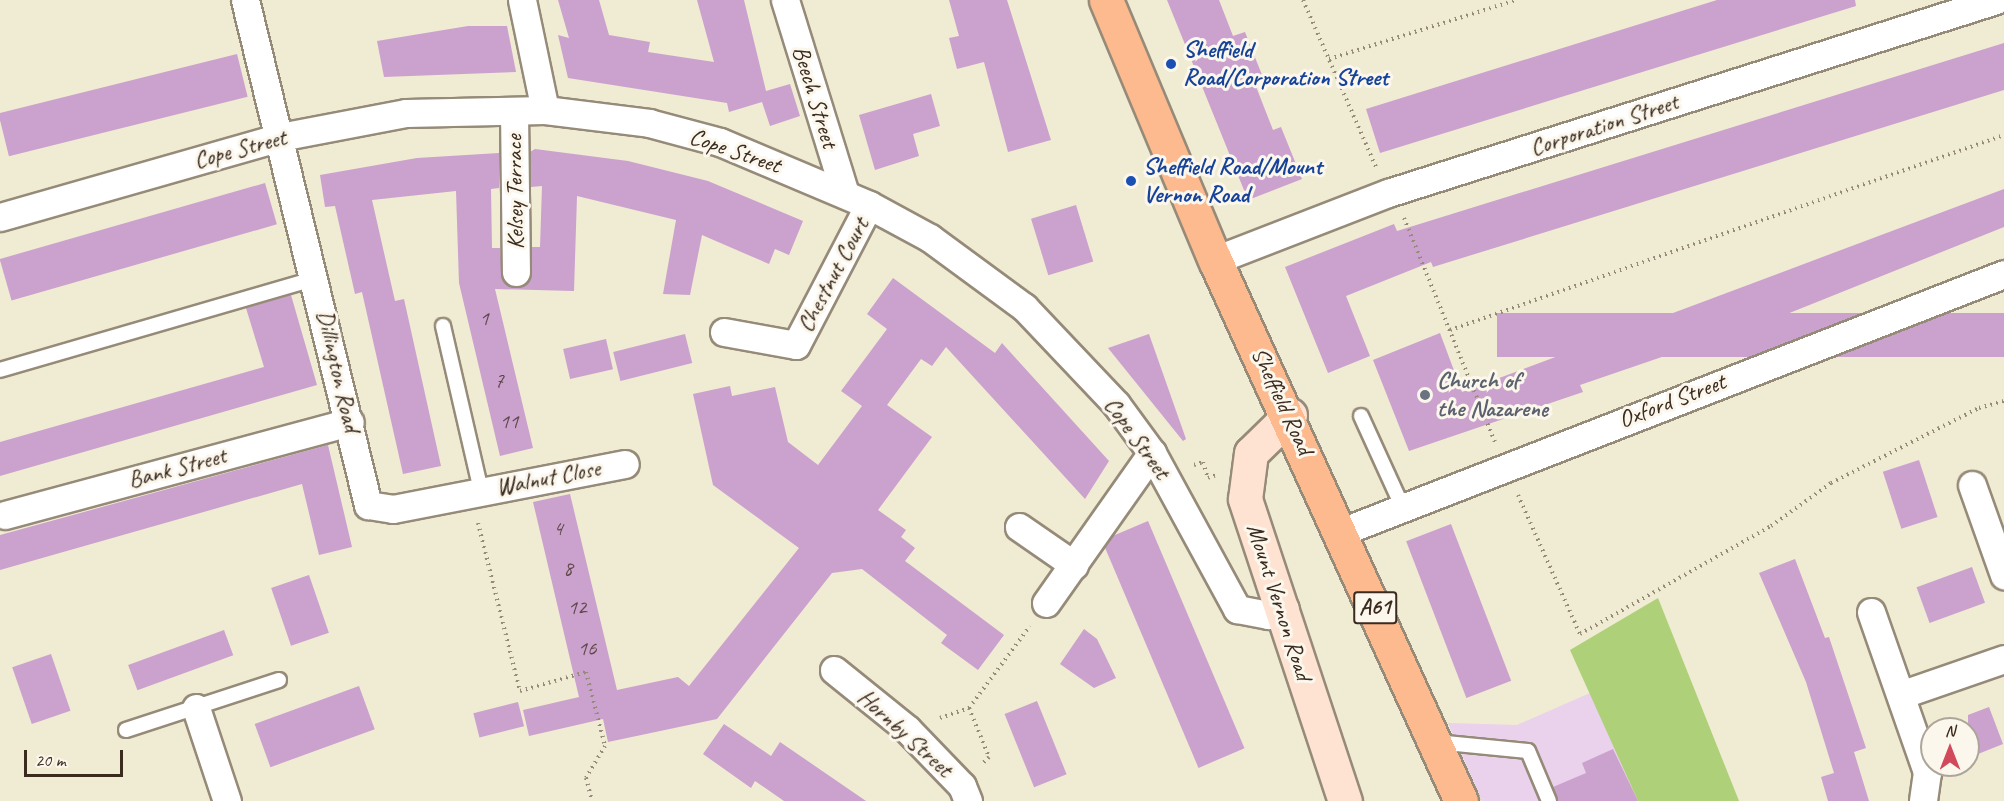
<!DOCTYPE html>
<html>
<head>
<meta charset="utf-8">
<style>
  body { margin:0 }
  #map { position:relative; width:2004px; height:801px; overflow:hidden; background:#f0ebd3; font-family:Caveat,sans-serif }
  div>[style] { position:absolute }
  .built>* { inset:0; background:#ead1ec }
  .green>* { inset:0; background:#add079 }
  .building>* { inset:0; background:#cba1ce; transform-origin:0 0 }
  .path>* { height:4px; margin-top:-2px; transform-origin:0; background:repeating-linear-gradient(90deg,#968a78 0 1.5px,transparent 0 6px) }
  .roads { filter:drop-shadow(2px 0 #968a78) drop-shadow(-2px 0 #968a78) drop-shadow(0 2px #968a78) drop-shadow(0 -2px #968a78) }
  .lane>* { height:14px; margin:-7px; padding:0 7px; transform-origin:7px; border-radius:7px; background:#fff }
  .street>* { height:27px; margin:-13.5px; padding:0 13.5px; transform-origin:13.5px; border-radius:13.5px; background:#fff }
  .secondary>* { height:33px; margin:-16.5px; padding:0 16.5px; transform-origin:16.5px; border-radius:16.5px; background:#fee3d2 }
  .highway>* { height:33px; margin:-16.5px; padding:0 16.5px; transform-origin:16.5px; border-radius:16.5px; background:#fcba8e }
  .dots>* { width:16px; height:16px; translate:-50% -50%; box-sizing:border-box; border:3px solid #fbf7ec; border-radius:50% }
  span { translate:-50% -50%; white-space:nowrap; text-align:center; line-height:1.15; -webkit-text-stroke:6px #fbf7ec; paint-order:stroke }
  .number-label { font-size:21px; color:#5f484a }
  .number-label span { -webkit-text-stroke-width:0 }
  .shield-label span { padding:2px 4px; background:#fbf7ec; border:2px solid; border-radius:4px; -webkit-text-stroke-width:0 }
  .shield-label { font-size:22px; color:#3b2a1e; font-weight:700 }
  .transit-label { font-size:24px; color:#164399; font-weight:700 }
  .left { translate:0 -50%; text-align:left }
  .street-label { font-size:24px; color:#3b2a1e }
  .worship-label { font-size:24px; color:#5b616d; font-weight:700 }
  .north { position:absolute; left:1920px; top:717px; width:60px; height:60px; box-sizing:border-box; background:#fbf7ec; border:2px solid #aea59a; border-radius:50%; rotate:0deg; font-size:16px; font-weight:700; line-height:24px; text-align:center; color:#3b2a1e }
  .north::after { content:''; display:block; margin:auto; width:21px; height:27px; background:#d1495b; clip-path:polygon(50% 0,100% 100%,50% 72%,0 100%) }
  .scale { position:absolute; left:24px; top:750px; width:99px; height:27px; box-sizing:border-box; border:3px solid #3b2a1e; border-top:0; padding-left:8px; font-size:18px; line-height:21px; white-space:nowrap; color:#3b2a1e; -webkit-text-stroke:4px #fbf7ec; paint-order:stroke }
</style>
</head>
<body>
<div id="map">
  <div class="built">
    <div style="clip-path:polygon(1590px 693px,1638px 801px,1482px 801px,1448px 723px,1517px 725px)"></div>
  </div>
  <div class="green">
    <div style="clip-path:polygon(1658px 598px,1739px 801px,1638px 801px,1570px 650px)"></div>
  </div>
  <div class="building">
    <div style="clip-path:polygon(558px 0,599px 0,609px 35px,650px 42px,648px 52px,714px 62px,697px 0,744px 0,766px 91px,790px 84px,800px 116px,770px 126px,762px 102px,729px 112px,727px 103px,568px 78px,558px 35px,569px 38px)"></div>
    <div style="clip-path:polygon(949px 0,1007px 0,1051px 140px,1008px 152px,984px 62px,957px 69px,949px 38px,959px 36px)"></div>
    <div style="clip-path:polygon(1167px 0,1219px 0,1233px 36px,1245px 32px,1264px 80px,1255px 84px,1273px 130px,1281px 127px,1302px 179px,1248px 200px)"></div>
    <div style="clip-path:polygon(1717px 0,1855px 0,1856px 6px,1380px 153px,1366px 109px)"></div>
    <div style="clip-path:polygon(468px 26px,507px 26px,516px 72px,384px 77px,377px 41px)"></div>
    <div style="clip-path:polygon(2004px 43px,2004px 90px,1433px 267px,1431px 262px,1346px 296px,1370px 356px,1328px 373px,1285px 267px,1394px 224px,1397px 231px)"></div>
    <div style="left:237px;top:54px;width:44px;height:246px;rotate:76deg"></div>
    <div style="clip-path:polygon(931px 94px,940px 126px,913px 134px,919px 156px,875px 170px,859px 115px)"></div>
    <div style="clip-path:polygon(535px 149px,628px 161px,708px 181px,803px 221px,789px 255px,775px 249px,769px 264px,702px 235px,690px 295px,663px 294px,676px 220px,577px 196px,574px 291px,495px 289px,533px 448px,500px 456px,459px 283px,456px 191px,372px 200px,395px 301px,404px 299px,441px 466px,403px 474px,362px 292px,355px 294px,335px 206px,325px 207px,320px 175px,417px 158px,499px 153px,499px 188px,491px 189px,492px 248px,500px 248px,503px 280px,517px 288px,530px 279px,531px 247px,540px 247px,542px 186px,531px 187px,530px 152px)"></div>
    <div style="left:265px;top:183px;width:43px;height:276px;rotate:74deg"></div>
    <div style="clip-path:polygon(2004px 189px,2004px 227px,1787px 314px,1580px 385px,1583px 392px,1409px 451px,1373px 360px,1440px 333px,1462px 392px)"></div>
    <div style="left:1076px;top:205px;width:59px;height:47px;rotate:73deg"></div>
    <div style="clip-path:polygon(893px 278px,995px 353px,1002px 343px,1109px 461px,1085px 499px,946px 347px,932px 366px,921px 359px,887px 405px,932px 437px,878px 510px,906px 530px,901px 537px,915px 548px,905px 561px,1004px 635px,978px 670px,941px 643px,947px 635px,862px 569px,832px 573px,717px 719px,608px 742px,603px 719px,529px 736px,523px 710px,579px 697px,533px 502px,570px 494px,617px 690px,678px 677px,689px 686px,799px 548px,713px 485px,693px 394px,730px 386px,732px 396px,775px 387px,788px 442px,818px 465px,862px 406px,841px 391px,887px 329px,867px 314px)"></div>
    <div style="clip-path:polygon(291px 295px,317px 385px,0 476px,0 442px,264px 367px,246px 308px)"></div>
    <div style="left:2004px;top:313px;width:44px;height:507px;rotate:90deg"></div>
    <div style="left:685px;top:334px;width:30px;height:74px;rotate:76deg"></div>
    <div style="clip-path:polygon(1149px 334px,1186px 439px,1183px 441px,1108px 348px)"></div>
    <div style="left:606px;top:339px;width:31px;height:44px;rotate:77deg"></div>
    <div style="clip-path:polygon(328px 445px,352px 547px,319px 555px,302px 484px,0 570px,0 535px)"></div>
    <div style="left:1919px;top:460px;width:60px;height:38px;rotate:72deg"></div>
    <div style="left:1148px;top:521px;width:247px;height:50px;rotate:67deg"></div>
    <div style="left:1451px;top:524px;width:168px;height:48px;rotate:69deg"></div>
    <div style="clip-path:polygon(1795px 559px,1825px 638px,1829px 637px,1866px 748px,1854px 752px,1869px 801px,1828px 801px,1821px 777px,1834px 773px,1806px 682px,1759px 573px)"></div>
    <div style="left:1972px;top:567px;width:38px;height:59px;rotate:70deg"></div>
    <div style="left:309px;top:575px;width:61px;height:40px;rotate:71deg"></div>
    <div style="clip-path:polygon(1084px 629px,1097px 639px,1116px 678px,1094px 688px,1060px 664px)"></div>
    <div style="left:224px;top:630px;width:27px;height:102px;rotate:70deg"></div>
    <div style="left:51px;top:654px;width:60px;height:41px;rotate:71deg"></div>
    <div style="left:359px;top:686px;width:46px;height:111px;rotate:70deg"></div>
    <div style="left:1037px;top:701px;width:79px;height:35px;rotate:68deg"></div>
    <div style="left:518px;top:702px;width:25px;height:46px;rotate:76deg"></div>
    <div style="clip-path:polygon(1989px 707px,2003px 744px,1968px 758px,1968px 715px)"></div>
    <div style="clip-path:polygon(724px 724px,771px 756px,780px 742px,866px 801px,784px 801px,755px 781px,751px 788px,703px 754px)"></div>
    <div style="clip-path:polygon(1613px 749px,1638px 801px,1558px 801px,1553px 787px,1586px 773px,1582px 763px)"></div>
  </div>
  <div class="path">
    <div style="left:1303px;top:0;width:182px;rotate:66.4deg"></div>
    <div style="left:1329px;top:59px;width:196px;rotate:-17.5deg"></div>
    <div style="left:1404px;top:218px;width:242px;rotate:67.9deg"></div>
    <div style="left:1450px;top:330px;width:587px;rotate:-19.39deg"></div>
    <div style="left:1194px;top:465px;width:9px;rotate:-18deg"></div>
    <div style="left:1203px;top:462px;width:17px;rotate:73deg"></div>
    <div style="left:1208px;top:478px;width:9px;rotate:-21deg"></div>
    <div style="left:1518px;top:495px;width:152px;rotate:66deg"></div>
    <div style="left:1580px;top:634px;width:219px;rotate:-29.5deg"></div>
    <div style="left:1771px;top:526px;width:74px;rotate:-35.6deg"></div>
    <div style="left:1831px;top:483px;width:166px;rotate:-26.9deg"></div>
    <div style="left:1979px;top:408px;width:26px;rotate:-16deg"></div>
    <div style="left:478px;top:523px;width:173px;rotate:76deg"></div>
    <div style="left:520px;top:691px;width:69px;rotate:-16.1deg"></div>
    <div style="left:586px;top:672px;width:76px;rotate:75.6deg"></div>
    <div style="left:605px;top:746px;width:37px;rotate:121deg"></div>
    <div style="left:586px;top:778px;width:24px;rotate:75deg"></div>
    <div style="left:969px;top:708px;width:53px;rotate:67.8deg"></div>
    <div style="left:989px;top:757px;width:10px;rotate:135deg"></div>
    <div style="left:940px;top:718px;width:31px;rotate:-19deg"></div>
    <div style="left:969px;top:708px;width:102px;rotate:-53.4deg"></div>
  </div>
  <div class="roads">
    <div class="lane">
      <div style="left:443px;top:326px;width:169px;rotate:77deg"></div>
      <div style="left:0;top:370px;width:330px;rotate:-16.2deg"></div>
      <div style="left:1361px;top:416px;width:99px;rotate:65.5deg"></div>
      <div style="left:126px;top:730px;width:161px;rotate:-18.1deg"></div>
      <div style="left:1436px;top:742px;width:92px;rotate:5.6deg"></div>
      <div style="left:1528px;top:751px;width:54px;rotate:67.2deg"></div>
    </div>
    <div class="street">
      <div style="left:245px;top:0;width:520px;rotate:76.31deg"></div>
      <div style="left:368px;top:505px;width:25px;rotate:9deg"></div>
      <div style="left:393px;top:509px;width:236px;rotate:-11deg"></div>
      <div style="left:522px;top:0;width:112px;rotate:78.2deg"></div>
      <div style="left:785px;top:0;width:203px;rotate:72.8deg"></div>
      <div style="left:514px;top:111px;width:161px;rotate:89.3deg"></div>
      <div style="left:0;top:217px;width:291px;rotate:-15.9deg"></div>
      <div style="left:280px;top:137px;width:128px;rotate:-10.8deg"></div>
      <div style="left:406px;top:113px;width:139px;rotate:-1.2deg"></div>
      <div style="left:545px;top:110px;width:105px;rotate:7.1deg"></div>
      <div style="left:649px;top:123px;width:73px;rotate:15deg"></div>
      <div style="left:720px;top:142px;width:162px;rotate:22.9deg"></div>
      <div style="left:869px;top:205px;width:69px;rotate:28.4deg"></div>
      <div style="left:930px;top:238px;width:117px;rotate:36.3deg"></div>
      <div style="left:1024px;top:307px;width:134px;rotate:46.5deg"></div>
      <div style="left:1116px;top:404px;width:61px;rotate:53.7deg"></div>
      <div style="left:1152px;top:453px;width:178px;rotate:61.4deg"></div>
      <div style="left:1237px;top:609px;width:32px;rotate:11deg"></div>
      <div style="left:1268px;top:615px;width:18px;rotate:-22deg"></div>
      <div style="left:1215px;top:260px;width:186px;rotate:-21.2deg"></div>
      <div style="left:1388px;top:193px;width:638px;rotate:-17.61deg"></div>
      <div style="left:724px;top:332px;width:73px;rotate:10.2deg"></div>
      <div style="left:796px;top:345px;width:158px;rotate:-62.5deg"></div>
      <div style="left:1972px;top:485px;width:96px;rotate:70.4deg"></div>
      <div style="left:5px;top:515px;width:357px;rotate:-15.1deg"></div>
      <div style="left:1019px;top:527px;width:67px;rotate:34.6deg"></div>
      <div style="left:1341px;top:532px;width:711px;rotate:-21.26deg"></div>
      <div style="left:1046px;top:603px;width:184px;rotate:-54.8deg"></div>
      <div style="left:1871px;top:612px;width:170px;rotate:70.7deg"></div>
      <div style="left:1927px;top:772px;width:29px;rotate:98deg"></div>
      <div style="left:834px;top:670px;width:94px;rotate:38.9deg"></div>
      <div style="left:907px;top:729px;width:79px;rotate:46deg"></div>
      <div style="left:962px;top:786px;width:16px;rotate:68deg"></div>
      <div style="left:1903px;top:694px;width:107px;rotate:-19.1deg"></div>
      <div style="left:196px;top:708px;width:98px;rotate:71.6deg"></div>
    </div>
    <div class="secondary">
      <div style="left:1290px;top:415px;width:54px;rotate:135.7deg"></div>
      <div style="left:1251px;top:453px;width:46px;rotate:97.4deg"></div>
      <div style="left:1245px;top:499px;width:318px;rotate:71.7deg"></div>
    </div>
    <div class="highway">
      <div style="left:1106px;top:0;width:282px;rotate:67.3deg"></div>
      <div style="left:1215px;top:260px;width:594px;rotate:65.55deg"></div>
    </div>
  </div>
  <div class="dots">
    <div style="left:1171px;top:64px;background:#1a4fb4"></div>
    <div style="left:1131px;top:181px;background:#1a4fb4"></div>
    <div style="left:1425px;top:395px;background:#6b7280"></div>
  </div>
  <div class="number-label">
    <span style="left:484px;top:318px">1</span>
    <span style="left:499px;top:380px">7</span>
    <span style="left:509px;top:421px">11</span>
    <span style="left:558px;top:528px">4</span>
    <span style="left:568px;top:568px">8</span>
    <span style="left:577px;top:607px">12</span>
    <span style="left:587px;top:648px">16</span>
  </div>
  <div class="shield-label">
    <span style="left:1375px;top:608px">A61</span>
  </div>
  <div class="transit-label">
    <span class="left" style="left:1183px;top:64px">Sheffield<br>Road/Corporation Street</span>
    <span class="left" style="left:1143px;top:181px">Sheffield Road/Mount<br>Vernon Road</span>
  </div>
  <div class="street-label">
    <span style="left:815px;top:97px;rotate:73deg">Beech Street</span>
    <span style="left:1604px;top:125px;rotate:-18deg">Corporation Street</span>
    <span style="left:240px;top:149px;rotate:-15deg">Cope Street</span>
    <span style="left:735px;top:151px;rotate:19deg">Cope Street</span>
    <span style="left:515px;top:192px;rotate:-91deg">Kelsey Terrace</span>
    <span style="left:833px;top:275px;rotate:-62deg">Chestnut Court</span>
    <span style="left:338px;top:371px;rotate:77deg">Dillington Road</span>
    <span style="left:1282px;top:401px;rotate:65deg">Sheffield Road</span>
    <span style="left:1672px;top:401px;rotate:-21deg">Oxford Street</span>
    <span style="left:1137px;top:438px;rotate:54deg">Cope Street</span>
    <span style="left:177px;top:468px;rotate:-15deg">Bank Street</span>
    <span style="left:548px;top:478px;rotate:-11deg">Walnut Close</span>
    <span style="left:1279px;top:602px;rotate:72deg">Mount Vernon Road</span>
    <span style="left:905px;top:733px;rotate:42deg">Hornby Street</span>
  </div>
  <div class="worship-label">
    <span class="left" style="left:1437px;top:395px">Church of<br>the Nazarene</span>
  </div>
  <div class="north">N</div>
  <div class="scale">20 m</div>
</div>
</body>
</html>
